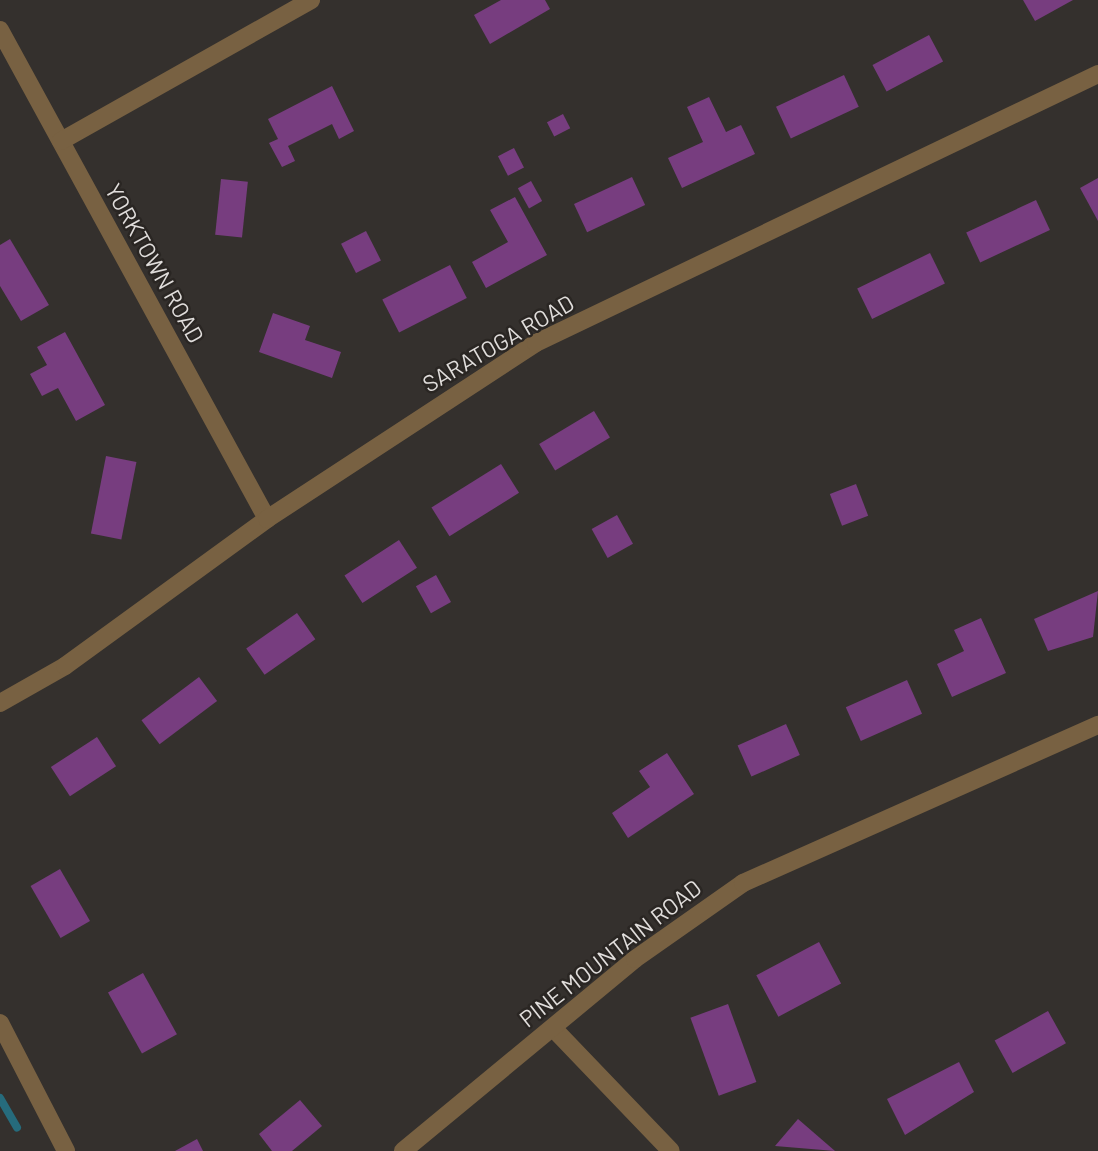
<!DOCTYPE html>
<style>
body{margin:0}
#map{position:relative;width:1098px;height:1151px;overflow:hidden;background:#34302d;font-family:Barlow,sans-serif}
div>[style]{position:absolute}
.stream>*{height:8px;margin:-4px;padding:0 4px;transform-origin:4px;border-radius:4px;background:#266b7c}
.building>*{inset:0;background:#773d7f;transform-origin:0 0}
.minor>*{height:18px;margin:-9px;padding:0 9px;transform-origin:9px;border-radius:9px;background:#786142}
span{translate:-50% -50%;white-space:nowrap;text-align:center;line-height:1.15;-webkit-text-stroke:5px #2a2623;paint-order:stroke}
.street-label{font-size:23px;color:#e1dedc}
</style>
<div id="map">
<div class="stream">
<div style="left:0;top:1098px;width:34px;rotate:60deg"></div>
</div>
<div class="building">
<div style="clip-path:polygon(501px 0,545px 0,550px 9px,490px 44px,474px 15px)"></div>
<div style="clip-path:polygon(1023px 0,1073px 0,1035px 21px)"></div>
<div style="left:929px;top:35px;width:30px;height:64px;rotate:62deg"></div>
<div style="left:844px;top:75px;width:35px;height:75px;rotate:65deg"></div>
<div style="clip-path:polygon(332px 86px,354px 131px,339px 139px,332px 124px,288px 146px,295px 161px,282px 167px,269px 143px,278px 139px,268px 119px)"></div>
<div style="clip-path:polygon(709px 97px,726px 132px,741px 125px,755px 154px,682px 188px,668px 158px,703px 142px,687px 107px)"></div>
<div style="left:563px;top:114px;width:16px;height:18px;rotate:63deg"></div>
<div style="left:514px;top:148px;width:22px;height:18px;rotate:63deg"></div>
<div style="left:632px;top:177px;width:31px;height:64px;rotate:65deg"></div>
<div style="clip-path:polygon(1098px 178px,1098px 221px,1080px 188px)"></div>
<div style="left:221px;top:179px;width:27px;height:56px;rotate:6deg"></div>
<div style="left:531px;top:181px;width:23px;height:15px;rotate:61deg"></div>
<div style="clip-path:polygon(515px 197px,547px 255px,486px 288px,472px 262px,508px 242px,490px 210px)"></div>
<div style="left:1036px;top:200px;width:33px;height:77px;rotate:65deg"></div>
<div style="left:366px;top:231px;width:33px;height:28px;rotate:63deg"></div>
<div style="clip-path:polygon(10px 239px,49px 305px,21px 321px,0 286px,0 245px)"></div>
<div style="left:930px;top:253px;width:34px;height:81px;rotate:64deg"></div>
<div style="left:450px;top:265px;width:37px;height:76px;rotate:63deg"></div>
<div style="clip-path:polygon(273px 313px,310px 326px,305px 340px,341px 352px,332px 378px,259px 352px)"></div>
<div style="clip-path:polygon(65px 332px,105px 405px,76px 421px,58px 388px,42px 396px,30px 374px,47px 365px,37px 347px)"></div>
<div style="left:594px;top:411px;width:31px;height:64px;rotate:59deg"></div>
<div style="left:106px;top:456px;width:31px;height:79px;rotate:11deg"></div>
<div style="left:501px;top:464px;width:34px;height:82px;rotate:58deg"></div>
<div style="left:856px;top:484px;width:34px;height:28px;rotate:69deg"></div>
<div style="left:617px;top:515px;width:33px;height:29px;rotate:61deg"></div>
<div style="left:399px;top:540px;width:33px;height:65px;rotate:57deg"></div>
<div style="left:436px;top:575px;width:31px;height:23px;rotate:61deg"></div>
<div style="clip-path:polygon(1098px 591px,1093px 637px,1048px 651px,1034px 619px)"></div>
<div style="left:297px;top:613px;width:32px;height:62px;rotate:55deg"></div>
<div style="clip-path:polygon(981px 618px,1006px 673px,952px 697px,937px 664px,964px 651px,954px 630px)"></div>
<div style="left:199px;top:677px;width:30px;height:72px;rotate:53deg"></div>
<div style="left:907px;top:680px;width:37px;height:67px;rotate:66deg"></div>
<div style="left:786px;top:724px;width:34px;height:53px;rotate:66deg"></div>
<div style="left:97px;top:737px;width:35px;height:55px;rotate:57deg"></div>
<div style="clip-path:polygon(667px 753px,694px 794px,628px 838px,612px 813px,650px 787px,639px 771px)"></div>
<div style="left:60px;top:869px;width:60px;height:34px;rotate:60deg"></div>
<div style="left:819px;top:942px;width:47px;height:71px;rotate:62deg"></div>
<div style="left:143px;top:973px;width:70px;height:40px;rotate:61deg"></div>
<div style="left:728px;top:1004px;width:83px;height:40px;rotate:70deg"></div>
<div style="left:1048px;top:1011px;width:37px;height:61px;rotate:61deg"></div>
<div style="clip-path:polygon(959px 1062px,974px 1092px,905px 1135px,887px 1099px)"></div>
<div style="clip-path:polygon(300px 1100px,322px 1126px,292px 1151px,272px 1151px,259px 1134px)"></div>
<div style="clip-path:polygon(798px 1119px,835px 1151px,775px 1146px)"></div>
<div style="clip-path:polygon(197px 1139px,203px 1151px,175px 1151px)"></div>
</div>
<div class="minor">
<div style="left:0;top:30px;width:557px;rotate:61.36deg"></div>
<div style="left:61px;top:141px;width:287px;rotate:-29.4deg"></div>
<div style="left:0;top:703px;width:75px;rotate:-29.6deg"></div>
<div style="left:65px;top:666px;width:250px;rotate:-36deg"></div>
<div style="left:267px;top:519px;width:321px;rotate:-33.2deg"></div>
<div style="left:536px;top:343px;width:623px;rotate:-25.58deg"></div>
<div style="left:0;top:1023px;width:144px;rotate:62.7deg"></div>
<div style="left:553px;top:1028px;width:170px;rotate:46.2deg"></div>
<div style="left:403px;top:1151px;width:301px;rotate:-39.6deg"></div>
<div style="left:635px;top:959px;width:132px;rotate:-35.1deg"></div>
<div style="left:743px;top:883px;width:389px;rotate:-24deg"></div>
</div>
<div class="street-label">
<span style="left:155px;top:263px;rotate:61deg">YORKTOWN ROAD</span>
<span style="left:498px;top:343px;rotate:-30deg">SARATOGA ROAD</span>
<span style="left:610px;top:953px;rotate:-38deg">PINE MOUNTAIN ROAD</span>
</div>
</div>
